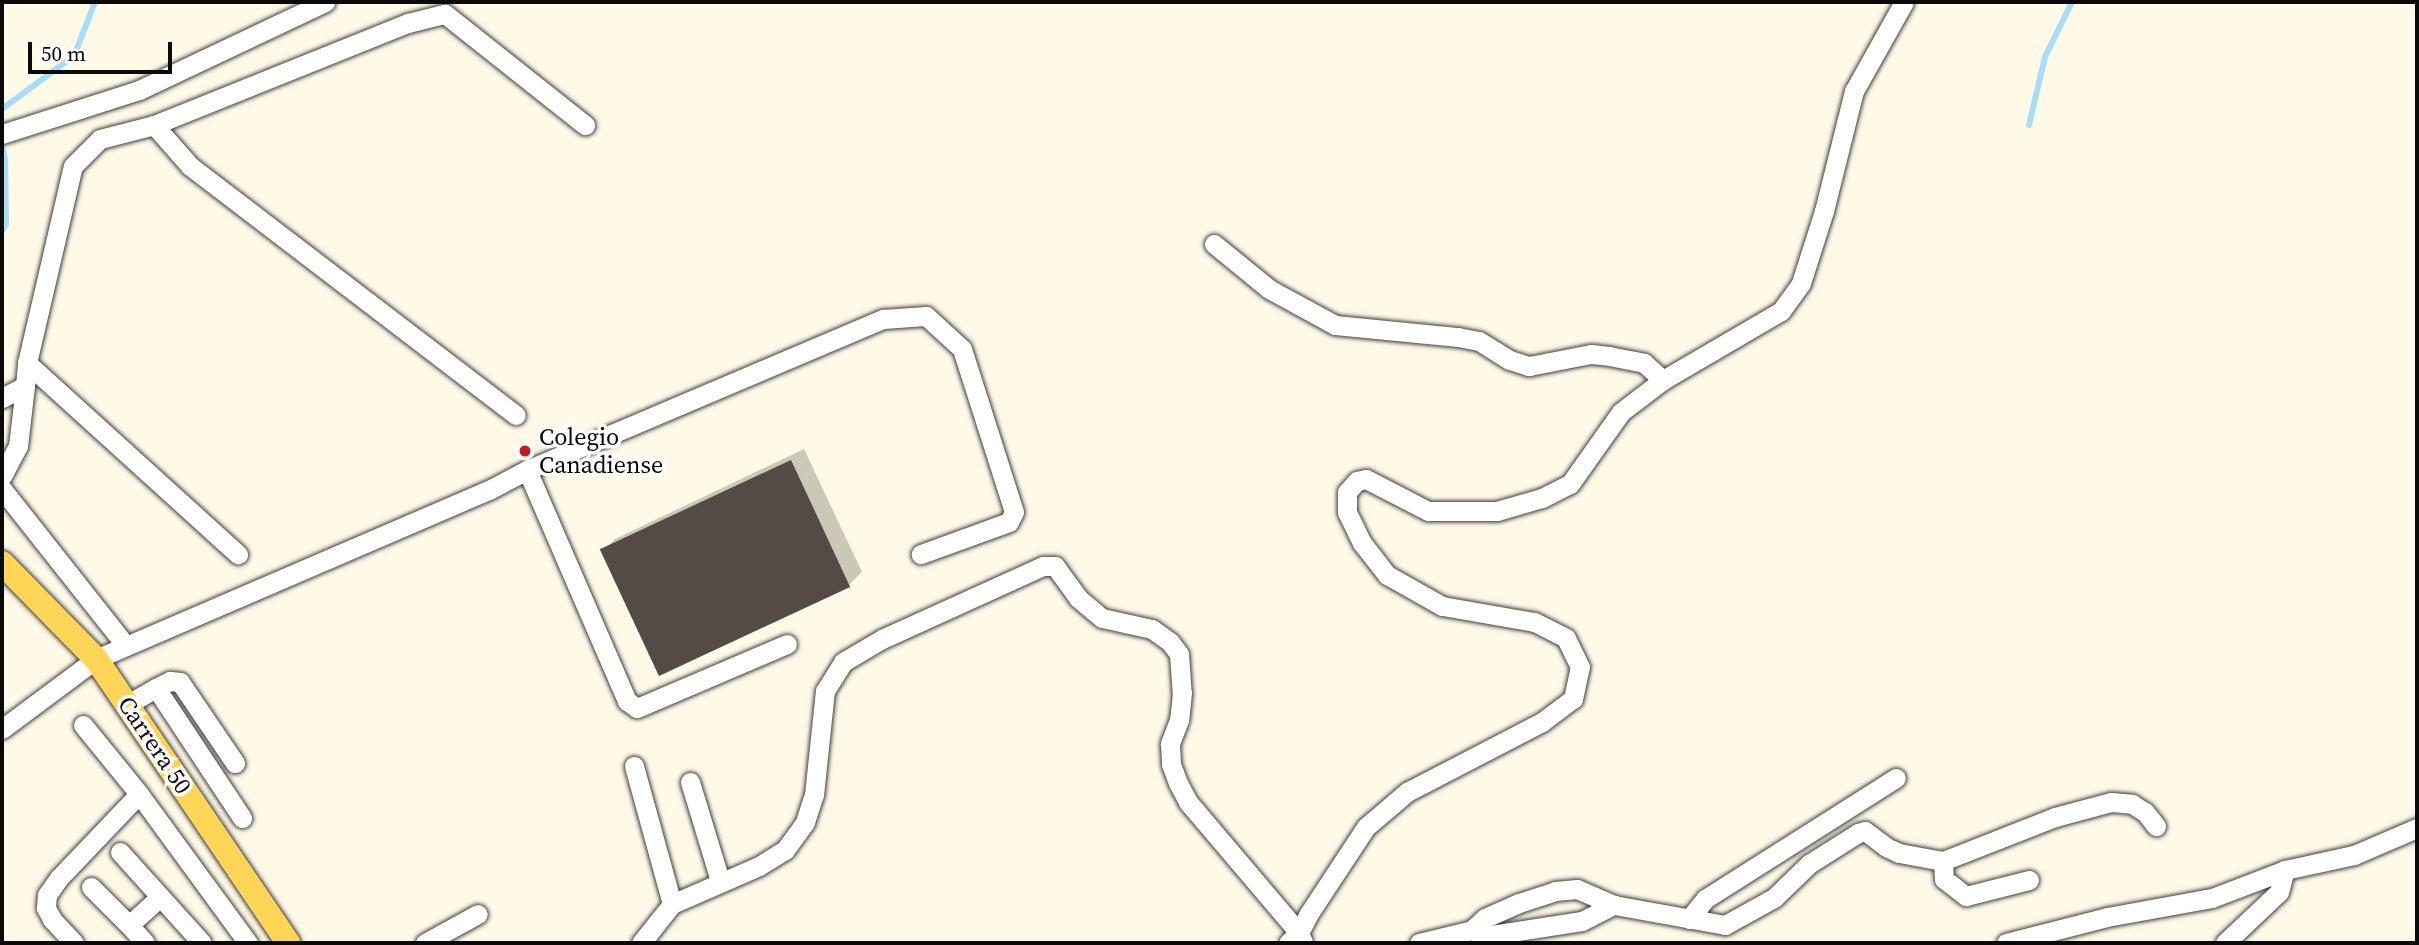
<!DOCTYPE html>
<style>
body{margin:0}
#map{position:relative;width:2419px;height:945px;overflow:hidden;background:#fffae7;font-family:"Source Serif 4",serif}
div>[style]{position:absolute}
.shadow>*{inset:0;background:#0003}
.stream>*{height:6px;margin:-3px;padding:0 3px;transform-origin:3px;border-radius:3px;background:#a8dcfb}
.building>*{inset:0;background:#544b46;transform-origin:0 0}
.roads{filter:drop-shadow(0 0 2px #3d3d3d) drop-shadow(0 0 2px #3d3d3d)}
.minor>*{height:19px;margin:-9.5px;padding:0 9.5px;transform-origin:9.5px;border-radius:9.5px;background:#fff}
.major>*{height:24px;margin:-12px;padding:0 12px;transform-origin:12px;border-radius:12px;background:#ffd557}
.dots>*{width:19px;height:19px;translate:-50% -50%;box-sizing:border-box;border:4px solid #fff;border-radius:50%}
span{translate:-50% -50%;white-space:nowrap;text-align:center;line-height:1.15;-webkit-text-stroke:7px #fff;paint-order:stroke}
.poi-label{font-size:24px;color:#0a0a0a}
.left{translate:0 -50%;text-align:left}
.street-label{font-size:24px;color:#0a0a0a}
.frame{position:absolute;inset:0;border:4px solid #0a0a0a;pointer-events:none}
.scale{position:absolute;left:28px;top:42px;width:144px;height:32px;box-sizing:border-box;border:4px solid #0a0a0a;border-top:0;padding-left:9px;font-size:21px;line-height:24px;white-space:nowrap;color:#0a0a0a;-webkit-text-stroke:5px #fff;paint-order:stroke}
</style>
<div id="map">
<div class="shadow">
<div style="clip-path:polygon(804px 449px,862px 572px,850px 584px,662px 675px,603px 551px,615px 539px)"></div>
</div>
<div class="stream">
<div style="left:2px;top:109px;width:89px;rotate:-36.4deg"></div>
<div style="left:74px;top:56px;width:58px;rotate:-68.7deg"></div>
<div style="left:2029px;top:125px;width:70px;rotate:-76.8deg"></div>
<div style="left:2045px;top:57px;width:61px;rotate:-63.9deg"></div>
<div style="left:2px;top:145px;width:14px;rotate:78deg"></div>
<div style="left:5px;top:159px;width:65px;rotate:89.1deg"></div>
<div style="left:6px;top:224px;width:8px;rotate:120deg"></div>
</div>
<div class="building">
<div style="left:791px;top:460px;width:140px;height:211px;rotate:65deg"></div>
</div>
<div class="roads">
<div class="minor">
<div style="left:154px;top:125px;width:55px;rotate:48.7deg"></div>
<div style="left:190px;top:166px;width:410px;rotate:37.4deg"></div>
<div style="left:2px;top:134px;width:144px;rotate:-17.8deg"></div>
<div style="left:139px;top:90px;width:206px;rotate:-25.3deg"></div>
<div style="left:1214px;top:244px;width:71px;rotate:39.3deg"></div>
<div style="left:1269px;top:289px;width:75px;rotate:28.6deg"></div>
<div style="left:1335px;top:325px;width:124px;rotate:5.6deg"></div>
<div style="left:1458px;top:337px;width:21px;rotate:11deg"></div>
<div style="left:1479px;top:341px;width:36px;rotate:32deg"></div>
<div style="left:1510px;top:360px;width:20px;rotate:18deg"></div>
<div style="left:1529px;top:366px;width:63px;rotate:-11deg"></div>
<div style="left:1591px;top:354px;width:18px;rotate:6deg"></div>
<div style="left:1609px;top:356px;width:36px;rotate:11deg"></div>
<div style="left:1644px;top:363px;width:25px;rotate:42deg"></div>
<div style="left:27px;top:363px;width:285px;rotate:42.2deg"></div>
<div style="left:2px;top:398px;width:26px;rotate:-28deg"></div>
<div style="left:25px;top:386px;width:23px;rotate:-85deg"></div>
<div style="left:27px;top:363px;width:202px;rotate:-76.9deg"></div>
<div style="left:73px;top:166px;width:38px;rotate:-45deg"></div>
<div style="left:100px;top:139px;width:56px;rotate:-14.5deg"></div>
<div style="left:154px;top:125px;width:274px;rotate:-21.9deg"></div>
<div style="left:408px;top:23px;width:38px;rotate:-14deg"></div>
<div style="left:445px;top:14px;width:179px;rotate:38.4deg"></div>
<div style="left:527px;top:470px;width:252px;rotate:66.6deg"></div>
<div style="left:627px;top:701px;width:12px;rotate:35deg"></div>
<div style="left:637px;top:708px;width:163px;rotate:-23.1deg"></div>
<div style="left:2px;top:476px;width:34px;rotate:-62deg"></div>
<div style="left:18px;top:446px;width:60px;rotate:-83.3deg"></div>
<div style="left:2px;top:489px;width:200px;rotate:51.7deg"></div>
<div style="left:156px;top:688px;width:16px;rotate:-27deg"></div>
<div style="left:170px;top:681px;width:10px;rotate:6deg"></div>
<div style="left:180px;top:682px;width:98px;rotate:55.8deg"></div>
<div style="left:128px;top:704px;width:32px;rotate:-30deg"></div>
<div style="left:156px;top:688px;width:156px;rotate:56.5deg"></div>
<div style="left:83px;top:725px;width:89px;rotate:50.9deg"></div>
<div style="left:139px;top:794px;width:185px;rotate:53.8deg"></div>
<div style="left:2px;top:729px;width:117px;rotate:-36.7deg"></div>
<div style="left:96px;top:659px;width:428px;rotate:-23.3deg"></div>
<div style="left:489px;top:490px;width:43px;rotate:-27.8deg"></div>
<div style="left:527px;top:470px;width:387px;rotate:-23deg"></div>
<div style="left:883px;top:319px;width:43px;rotate:-4deg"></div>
<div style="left:926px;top:316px;width:49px;rotate:42.5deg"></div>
<div style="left:962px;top:349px;width:171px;rotate:72.3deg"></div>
<div style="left:1014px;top:512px;width:11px;rotate:117deg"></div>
<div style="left:1009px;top:522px;width:94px;rotate:160deg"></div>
<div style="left:634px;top:766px;width:143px;rotate:74.6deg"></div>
<div style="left:690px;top:782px;width:103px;rotate:73.1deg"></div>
<div style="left:120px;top:852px;width:122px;rotate:48deg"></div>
<div style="left:1943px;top:861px;width:18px;rotate:87deg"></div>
<div style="left:1944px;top:879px;width:28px;rotate:38deg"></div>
<div style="left:1966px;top:896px;width:65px;rotate:-14.3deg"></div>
<div style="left:91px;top:887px;width:54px;rotate:45deg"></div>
<div style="left:129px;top:925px;width:42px;rotate:-42.1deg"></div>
<div style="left:1689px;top:919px;width:26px;rotate:-51deg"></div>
<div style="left:1705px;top:899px;width:226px;rotate:-32.4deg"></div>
<div style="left:129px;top:925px;width:24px;rotate:48deg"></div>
<div style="left:1472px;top:930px;width:18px;rotate:-43deg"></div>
<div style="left:1485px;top:918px;width:37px;rotate:-24deg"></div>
<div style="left:1519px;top:903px;width:38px;rotate:-18deg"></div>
<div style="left:1555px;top:891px;width:22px;rotate:-5deg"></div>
<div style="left:1577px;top:889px;width:40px;rotate:23.4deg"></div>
<div style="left:1614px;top:905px;width:113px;rotate:10.2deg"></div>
<div style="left:1725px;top:925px;width:56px;rotate:-28.9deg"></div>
<div style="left:1774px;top:898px;width:49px;rotate:-44.2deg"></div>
<div style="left:1809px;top:864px;width:58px;rotate:-32.3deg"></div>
<div style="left:1858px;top:833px;width:7px;rotate:-16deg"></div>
<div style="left:1865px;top:831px;width:26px;rotate:37deg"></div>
<div style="left:1886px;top:847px;width:14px;rotate:25deg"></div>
<div style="left:1899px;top:853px;width:45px;rotate:10.3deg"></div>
<div style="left:1943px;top:861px;width:120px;rotate:-21.4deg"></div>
<div style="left:2055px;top:817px;width:58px;rotate:-15deg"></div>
<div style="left:2111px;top:802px;width:21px;rotate:5deg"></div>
<div style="left:2132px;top:804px;width:15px;rotate:32deg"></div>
<div style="left:2145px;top:812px;width:18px;rotate:52deg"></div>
<div style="left:74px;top:943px;width:33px;rotate:-133deg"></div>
<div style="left:52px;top:919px;width:13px;rotate:-119deg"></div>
<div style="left:46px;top:908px;width:13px;rotate:-86deg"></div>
<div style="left:47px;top:895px;width:21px;rotate:-55deg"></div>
<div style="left:59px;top:878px;width:116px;rotate:-46.4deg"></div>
<div style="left:425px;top:943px;width:60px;rotate:-28.7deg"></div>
<div style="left:641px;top:943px;width:50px;rotate:-51.5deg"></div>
<div style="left:672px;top:904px;width:95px;rotate:-23.6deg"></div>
<div style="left:759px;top:866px;width:31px;rotate:-32deg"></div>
<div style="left:785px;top:850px;width:34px;rotate:-54deg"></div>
<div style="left:805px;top:822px;width:28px;rotate:-72deg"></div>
<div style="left:814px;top:795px;width:105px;rotate:-84deg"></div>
<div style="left:825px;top:691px;width:34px;rotate:-58deg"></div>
<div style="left:843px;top:662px;width:45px;rotate:-30.5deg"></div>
<div style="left:882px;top:639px;width:177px;rotate:-24.4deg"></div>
<div style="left:1043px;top:566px;width:12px"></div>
<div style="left:1055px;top:566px;width:39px;rotate:54deg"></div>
<div style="left:1078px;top:598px;width:31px;rotate:40deg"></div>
<div style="left:1102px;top:618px;width:51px;rotate:12.4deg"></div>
<div style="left:1152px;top:629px;width:22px;rotate:36deg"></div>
<div style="left:1170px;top:642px;width:15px;rotate:53deg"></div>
<div style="left:1179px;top:654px;width:39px;rotate:86deg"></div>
<div style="left:1182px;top:693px;width:27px;rotate:96deg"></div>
<div style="left:1179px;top:720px;width:26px;rotate:111deg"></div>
<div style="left:1170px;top:744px;width:20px;rotate:87deg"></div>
<div style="left:1171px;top:764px;width:20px;rotate:70deg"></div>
<div style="left:1178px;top:783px;width:21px;rotate:62deg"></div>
<div style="left:1188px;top:802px;width:172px;rotate:49.7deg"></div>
<div style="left:1299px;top:933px;width:10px;rotate:66deg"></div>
<div style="left:1288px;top:943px;width:15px;rotate:-42deg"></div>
<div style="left:1299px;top:933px;width:20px;rotate:-63deg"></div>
<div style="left:1308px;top:915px;width:105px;rotate:-56.6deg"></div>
<div style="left:1366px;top:827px;width:54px;rotate:-40.5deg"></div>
<div style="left:1407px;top:792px;width:152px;rotate:-27.4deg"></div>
<div style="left:1542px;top:722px;width:39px;rotate:-37deg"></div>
<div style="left:1573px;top:699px;width:33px;rotate:-78deg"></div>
<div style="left:1580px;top:667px;width:32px;rotate:-116deg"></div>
<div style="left:1566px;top:638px;width:36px;rotate:-153deg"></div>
<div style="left:1534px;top:622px;width:93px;rotate:-170.1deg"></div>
<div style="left:1442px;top:606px;width:63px;rotate:-150.6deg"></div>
<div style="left:1387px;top:575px;width:41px;rotate:-128deg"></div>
<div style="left:1362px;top:543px;width:34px;rotate:-116deg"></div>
<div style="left:1347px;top:512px;width:20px;rotate:-90deg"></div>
<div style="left:1347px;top:492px;width:15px;rotate:-48deg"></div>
<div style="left:1357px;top:481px;width:9px;rotate:-13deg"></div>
<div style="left:1366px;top:479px;width:70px;rotate:27.3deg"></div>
<div style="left:1428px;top:511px;width:69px"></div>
<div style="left:1497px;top:511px;width:47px;rotate:-16.1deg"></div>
<div style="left:1542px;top:498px;width:31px;rotate:-27deg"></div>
<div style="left:1570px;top:484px;width:88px;rotate:-54.7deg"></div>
<div style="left:1621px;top:412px;width:53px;rotate:-37.3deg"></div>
<div style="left:1663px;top:380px;width:137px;rotate:-30.3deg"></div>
<div style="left:1781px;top:311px;width:34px;rotate:-54deg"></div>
<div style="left:1801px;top:283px;width:76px;rotate:-72.3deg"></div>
<div style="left:1824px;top:211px;width:124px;rotate:-76deg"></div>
<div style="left:1854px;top:91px;width:102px;rotate:-60.7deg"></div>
<div style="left:1419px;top:943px;width:55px;rotate:-13.8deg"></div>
<div style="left:1472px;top:930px;width:14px;rotate:25deg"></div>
<div style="left:1485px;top:936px;width:98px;rotate:-8.8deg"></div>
<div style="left:1582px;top:921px;width:36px;rotate:-27deg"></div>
<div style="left:2006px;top:943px;width:104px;rotate:-14.4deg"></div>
<div style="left:2107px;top:917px;width:107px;rotate:-10.3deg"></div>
<div style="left:2212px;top:898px;width:78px;rotate:-21deg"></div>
<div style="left:2285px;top:870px;width:71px;rotate:-12.3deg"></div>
<div style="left:2354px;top:855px;width:69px;rotate:-23.2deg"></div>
<div style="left:2225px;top:943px;width:74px;rotate:-43.4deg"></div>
<div style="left:2279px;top:892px;width:23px;rotate:-75deg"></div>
</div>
<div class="major">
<div style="left:2px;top:563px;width:134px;rotate:45.6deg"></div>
<div style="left:96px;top:659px;width:343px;rotate:55.9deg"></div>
</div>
</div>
<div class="dots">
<div style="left:525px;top:451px;background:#c31922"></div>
</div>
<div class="poi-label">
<span class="left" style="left:539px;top:451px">Colegio<br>Canadiense</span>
</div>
<div class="street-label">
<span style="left:155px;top:745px;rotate:56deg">Carrera 50</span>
</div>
<div class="frame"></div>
<div class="scale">50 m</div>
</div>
